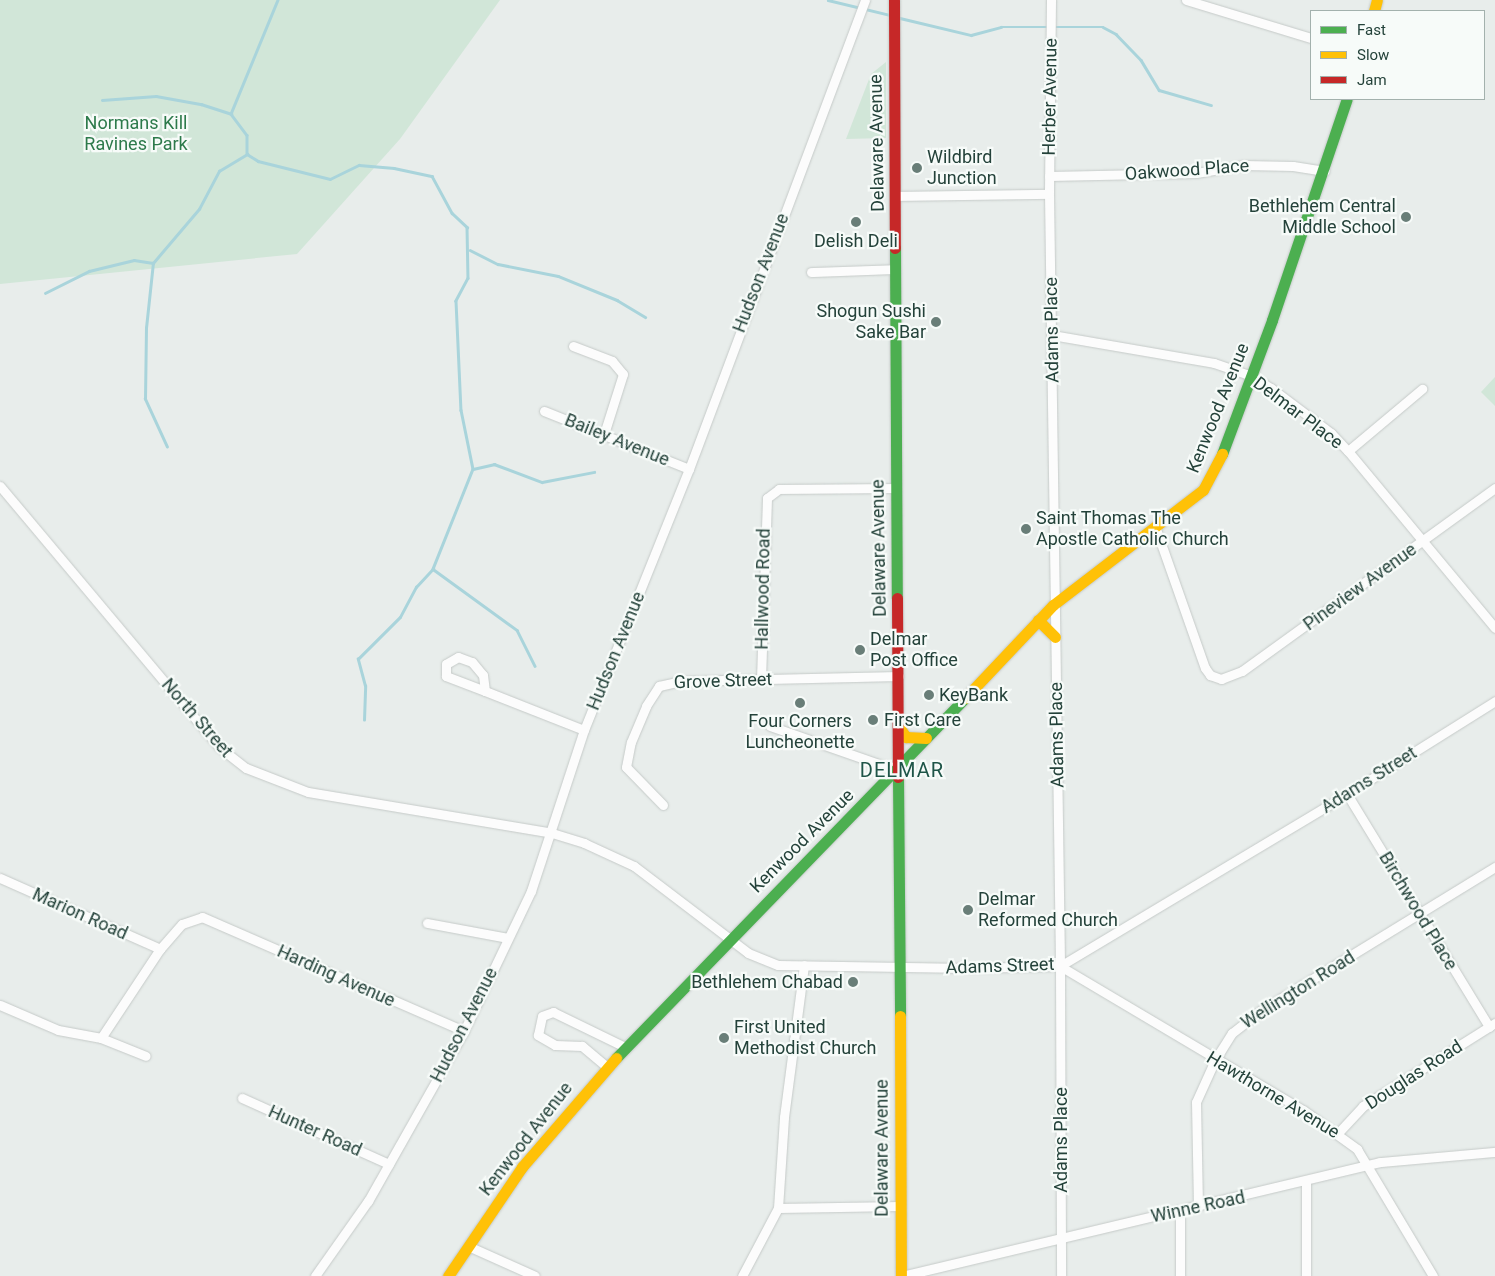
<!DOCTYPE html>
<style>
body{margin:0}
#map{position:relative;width:1495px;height:1276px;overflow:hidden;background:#e8edeb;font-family:Roboto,sans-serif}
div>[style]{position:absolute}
.green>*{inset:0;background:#d1e6d8}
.stream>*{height:2.5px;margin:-1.25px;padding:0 1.25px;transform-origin:1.25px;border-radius:1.25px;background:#a9d4db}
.roads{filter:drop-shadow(0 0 1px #c5cac8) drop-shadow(0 0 1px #c5cac8)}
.street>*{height:9px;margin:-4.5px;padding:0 4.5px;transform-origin:4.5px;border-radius:4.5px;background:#fcfcfc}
.fast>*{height:11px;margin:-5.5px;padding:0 5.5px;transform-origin:5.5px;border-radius:5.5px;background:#4caf50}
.slow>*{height:11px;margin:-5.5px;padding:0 5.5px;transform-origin:5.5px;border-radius:5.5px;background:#ffc107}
.jam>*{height:11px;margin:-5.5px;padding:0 5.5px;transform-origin:5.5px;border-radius:5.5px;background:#c62828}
.dots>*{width:14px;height:14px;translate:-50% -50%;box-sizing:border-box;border:2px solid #f7fbf9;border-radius:50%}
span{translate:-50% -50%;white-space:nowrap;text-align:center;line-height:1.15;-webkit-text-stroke:4.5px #f7fbf9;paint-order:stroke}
.street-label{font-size:18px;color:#24423a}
.park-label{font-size:18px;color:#2d7a4b}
.poi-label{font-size:18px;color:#24423a}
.left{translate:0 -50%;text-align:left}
.right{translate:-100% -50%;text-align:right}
.quarter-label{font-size:20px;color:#1f5548;letter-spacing:1px}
.legend{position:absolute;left:1310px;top:10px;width:175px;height:90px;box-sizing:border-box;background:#f7fbf9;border:1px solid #a3b1ad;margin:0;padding:6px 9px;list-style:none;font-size:15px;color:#24423a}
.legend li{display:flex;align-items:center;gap:10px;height:25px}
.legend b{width:25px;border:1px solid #a3b1ad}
</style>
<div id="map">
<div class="green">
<div style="clip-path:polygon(0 0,500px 0,400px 139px,297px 254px,0 284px)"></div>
<div style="clip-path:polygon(886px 62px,886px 138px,846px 139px,871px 74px)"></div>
<div style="clip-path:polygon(1495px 377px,1495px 406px,1481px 392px)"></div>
</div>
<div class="stream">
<div style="left:278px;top:0;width:123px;rotate:112.4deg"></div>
<div style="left:231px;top:114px;width:26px;rotate:53deg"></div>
<div style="left:247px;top:135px;width:19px;rotate:90deg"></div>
<div style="left:247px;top:154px;width:13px;rotate:32deg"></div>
<div style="left:258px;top:161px;width:74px;rotate:14deg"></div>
<div style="left:330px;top:179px;width:32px;rotate:-26deg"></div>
<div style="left:359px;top:165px;width:35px;rotate:5deg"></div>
<div style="left:394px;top:168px;width:39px;rotate:12deg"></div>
<div style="left:432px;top:176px;width:42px;rotate:61.6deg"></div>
<div style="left:452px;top:213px;width:21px;rotate:43deg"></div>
<div style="left:467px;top:227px;width:51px;rotate:88.9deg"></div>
<div style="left:468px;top:278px;width:26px;rotate:118deg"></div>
<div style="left:456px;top:301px;width:109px;rotate:87.4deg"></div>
<div style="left:461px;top:410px;width:60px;rotate:78.5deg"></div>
<div style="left:473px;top:469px;width:108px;rotate:111.8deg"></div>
<div style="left:433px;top:569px;width:104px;rotate:36deg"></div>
<div style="left:517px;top:630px;width:40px;rotate:63.4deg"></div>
<div style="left:828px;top:0;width:64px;rotate:13.6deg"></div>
<div style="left:900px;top:18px;width:73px;rotate:13.5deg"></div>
<div style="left:971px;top:35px;width:31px;rotate:-15deg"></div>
<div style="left:1001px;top:27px;width:102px"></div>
<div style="left:1103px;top:27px;width:15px;rotate:28deg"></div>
<div style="left:1116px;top:34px;width:36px;rotate:46deg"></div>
<div style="left:1141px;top:60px;width:35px;rotate:59deg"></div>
<div style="left:1159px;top:90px;width:54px;rotate:16.1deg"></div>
<div style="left:102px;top:100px;width:54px;rotate:-4.2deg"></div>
<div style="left:156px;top:96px;width:46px;rotate:10.1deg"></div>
<div style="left:201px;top:104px;width:32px;rotate:18deg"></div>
<div style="left:470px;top:250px;width:31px;rotate:27deg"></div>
<div style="left:498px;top:264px;width:61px;rotate:11.3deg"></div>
<div style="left:558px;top:276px;width:64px;rotate:22.1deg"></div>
<div style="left:617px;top:300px;width:33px;rotate:31deg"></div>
<div style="left:45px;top:293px;width:49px;rotate:-26.6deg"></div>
<div style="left:89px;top:271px;width:46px;rotate:-13.7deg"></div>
<div style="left:134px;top:260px;width:19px;rotate:9deg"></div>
<div style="left:167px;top:447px;width:53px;rotate:-114.6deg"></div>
<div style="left:145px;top:399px;width:71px;rotate:-89.2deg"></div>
<div style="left:146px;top:328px;width:65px;rotate:-83.9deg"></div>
<div style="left:153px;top:263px;width:71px;rotate:-49.6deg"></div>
<div style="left:199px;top:209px;width:43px;rotate:-62.2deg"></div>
<div style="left:219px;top:171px;width:33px;rotate:-31deg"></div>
<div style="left:473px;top:469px;width:22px;rotate:-13deg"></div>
<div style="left:494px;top:464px;width:51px;rotate:20.6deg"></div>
<div style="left:542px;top:482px;width:53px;rotate:-10.9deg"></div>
<div style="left:364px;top:720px;width:34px;rotate:-88deg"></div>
<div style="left:365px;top:686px;width:28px;rotate:-105deg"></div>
<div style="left:358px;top:659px;width:59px;rotate:-45deg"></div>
<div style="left:400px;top:617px;width:34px;rotate:-62deg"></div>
<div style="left:416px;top:587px;width:25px;rotate:-47deg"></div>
</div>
<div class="roads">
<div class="street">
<div style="left:1051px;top:0;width:194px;rotate:90.6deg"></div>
<div style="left:1049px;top:194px;width:772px;rotate:89.18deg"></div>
<div style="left:1060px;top:966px;width:310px;rotate:89.8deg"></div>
<div style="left:1186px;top:0;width:131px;rotate:16.9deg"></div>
<div style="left:1049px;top:176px;width:147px;rotate:-1.2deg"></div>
<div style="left:1196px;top:173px;width:49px;rotate:-9.5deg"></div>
<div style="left:1244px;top:165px;width:49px;rotate:1.2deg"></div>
<div style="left:1293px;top:166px;width:32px;rotate:9deg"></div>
<div style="left:897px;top:196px;width:152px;rotate:-0.8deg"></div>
<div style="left:811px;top:272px;width:85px;rotate:-2deg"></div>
<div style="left:1052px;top:335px;width:164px;rotate:9.8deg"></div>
<div style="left:1214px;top:363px;width:37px;rotate:19deg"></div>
<div style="left:1249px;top:375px;width:26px;rotate:31deg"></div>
<div style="left:1271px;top:388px;width:75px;rotate:36.9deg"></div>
<div style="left:1331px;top:433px;width:25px;rotate:47deg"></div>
<div style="left:1348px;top:451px;width:230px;rotate:50.3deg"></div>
<div style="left:573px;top:346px;width:42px;rotate:21deg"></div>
<div style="left:612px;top:361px;width:17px;rotate:50deg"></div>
<div style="left:623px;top:374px;width:63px;rotate:107.6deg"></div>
<div style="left:544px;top:411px;width:156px;rotate:21.8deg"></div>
<div style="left:1348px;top:451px;width:97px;rotate:-40deg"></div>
<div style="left:0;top:486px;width:341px;rotate:50deg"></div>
<div style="left:219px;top:747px;width:34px;rotate:38deg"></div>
<div style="left:246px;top:768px;width:66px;rotate:21.2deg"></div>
<div style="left:308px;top:792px;width:247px;rotate:9.5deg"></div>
<div style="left:552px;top:833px;width:34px;rotate:17deg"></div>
<div style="left:584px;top:843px;width:55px;rotate:24.7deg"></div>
<div style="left:634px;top:866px;width:143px;rotate:37.3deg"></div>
<div style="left:748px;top:953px;width:32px;rotate:22deg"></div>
<div style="left:778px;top:965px;width:190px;rotate:0.9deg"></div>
<div style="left:968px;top:968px;width:92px;rotate:-1.2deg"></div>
<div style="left:1060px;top:966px;width:335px;rotate:-30.9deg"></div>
<div style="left:1347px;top:794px;width:175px;rotate:-32.1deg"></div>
<div style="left:1156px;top:529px;width:147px;rotate:70.6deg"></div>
<div style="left:1205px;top:668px;width:9px;rotate:54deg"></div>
<div style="left:1210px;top:675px;width:12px;rotate:20deg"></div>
<div style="left:1221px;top:679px;width:22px;rotate:-21deg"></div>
<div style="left:1242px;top:671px;width:312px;rotate:-35.9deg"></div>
<div style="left:458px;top:657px;width:15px;rotate:20deg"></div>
<div style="left:472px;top:662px;width:17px;rotate:50deg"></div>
<div style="left:483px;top:675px;width:16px;rotate:83deg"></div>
<div style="left:485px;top:691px;width:42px;rotate:-159deg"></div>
<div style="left:446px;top:676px;width:12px;rotate:-90deg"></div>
<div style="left:446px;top:664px;width:14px;rotate:-30deg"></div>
<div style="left:761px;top:679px;width:181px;rotate:-88.1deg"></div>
<div style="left:767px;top:498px;width:15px;rotate:-37deg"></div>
<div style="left:779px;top:489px;width:116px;rotate:-0.5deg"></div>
<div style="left:485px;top:691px;width:106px;rotate:21.5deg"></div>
<div style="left:770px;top:726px;width:119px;rotate:19.2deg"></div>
<div style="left:882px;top:765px;width:17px;rotate:10deg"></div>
<div style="left:1347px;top:794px;width:273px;rotate:58.6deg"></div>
<div style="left:663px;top:805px;width:53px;rotate:-134.2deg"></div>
<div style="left:626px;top:767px;width:25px;rotate:-79deg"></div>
<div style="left:631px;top:742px;width:39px;rotate:-67deg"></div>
<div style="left:646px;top:706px;width:24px;rotate:-57deg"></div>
<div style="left:659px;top:686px;width:22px;rotate:-13deg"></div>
<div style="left:680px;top:681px;width:219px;rotate:-1.3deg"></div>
<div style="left:0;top:878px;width:175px;rotate:23.9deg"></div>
<div style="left:427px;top:923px;width:82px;rotate:10.5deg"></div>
<div style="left:1060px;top:966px;width:282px;rotate:30.7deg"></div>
<div style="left:1303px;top:1110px;width:67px;rotate:35.8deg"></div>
<div style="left:1357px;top:1149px;width:148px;rotate:59.1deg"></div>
<div style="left:0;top:1005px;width:63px;rotate:23.3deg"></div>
<div style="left:58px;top:1030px;width:44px;rotate:10.5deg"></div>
<div style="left:101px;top:1038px;width:48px;rotate:21.8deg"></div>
<div style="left:101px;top:1038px;width:107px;rotate:-56.5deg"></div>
<div style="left:160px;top:949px;width:33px;rotate:-49deg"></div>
<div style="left:182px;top:924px;width:21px;rotate:-19deg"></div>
<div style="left:202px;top:917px;width:286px;rotate:23.5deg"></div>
<div style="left:607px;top:1067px;width:33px;rotate:-140deg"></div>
<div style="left:582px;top:1046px;width:27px;rotate:-178deg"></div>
<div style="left:555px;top:1045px;width:20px;rotate:-150deg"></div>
<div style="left:538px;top:1035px;width:19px;rotate:-78deg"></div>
<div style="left:542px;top:1016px;width:12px;rotate:-20deg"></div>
<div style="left:553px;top:1012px;width:80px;rotate:25.9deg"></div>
<div style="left:242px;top:1098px;width:161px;rotate:24.2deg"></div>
<div style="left:1338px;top:1133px;width:37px;rotate:-47deg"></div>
<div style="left:1363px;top:1106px;width:156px;rotate:-32.2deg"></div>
<div style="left:1306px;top:1182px;width:94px;rotate:90deg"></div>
<div style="left:1198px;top:1206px;width:104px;rotate:-91.1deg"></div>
<div style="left:1196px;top:1102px;width:46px;rotate:-65.7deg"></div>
<div style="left:1215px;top:1060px;width:32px;rotate:-58deg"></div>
<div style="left:1232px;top:1033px;width:36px;rotate:-38deg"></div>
<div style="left:1260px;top:1011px;width:276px;rotate:-31.5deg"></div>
<div style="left:778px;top:1208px;width:122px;rotate:-0.9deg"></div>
<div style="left:1180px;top:1211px;width:65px;rotate:90deg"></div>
<div style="left:468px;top:1246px;width:73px;rotate:24.1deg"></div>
<div style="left:315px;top:1276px;width:92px;rotate:-54.8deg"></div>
<div style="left:368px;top:1201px;width:195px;rotate:-60.5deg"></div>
<div style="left:464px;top:1031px;width:155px;rotate:-64.4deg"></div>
<div style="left:531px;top:891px;width:169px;rotate:-71.8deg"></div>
<div style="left:584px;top:730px;width:281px;rotate:-68.1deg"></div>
<div style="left:689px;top:469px;width:501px;rotate:-69.43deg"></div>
<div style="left:742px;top:1276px;width:77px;rotate:-62.1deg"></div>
<div style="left:778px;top:1208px;width:91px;rotate:-86.2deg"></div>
<div style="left:784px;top:1117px;width:153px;rotate:-82.5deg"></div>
<div style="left:902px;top:1276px;width:491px;rotate:-13.4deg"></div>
<div style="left:1380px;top:1162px;width:115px;rotate:-5deg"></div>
</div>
<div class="fast">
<div style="left:895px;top:248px;width:350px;rotate:89.7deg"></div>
<div style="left:1222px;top:454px;width:143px;rotate:-69.5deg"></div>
<div style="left:1272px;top:320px;width:233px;rotate:-71.3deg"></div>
<div style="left:898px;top:777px;width:239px;rotate:89.5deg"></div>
<div style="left:616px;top:1058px;width:501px;rotate:-45.89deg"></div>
</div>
<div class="slow">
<div style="left:1374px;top:11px;width:11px;rotate:-75deg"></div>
<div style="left:1038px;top:620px;width:24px;rotate:45deg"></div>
<div style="left:965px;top:698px;width:128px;rotate:-46.6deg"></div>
<div style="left:1053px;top:605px;width:189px;rotate:-37.5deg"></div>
<div style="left:1203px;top:490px;width:41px;rotate:-62.2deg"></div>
<div style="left:898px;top:726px;width:14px;rotate:54deg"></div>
<div style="left:906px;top:737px;width:20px;rotate:3deg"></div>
<div style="left:900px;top:1016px;width:260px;rotate:89.8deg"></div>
<div style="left:448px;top:1276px;width:132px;rotate:-55.8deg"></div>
<div style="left:522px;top:1167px;width:144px;rotate:-49.2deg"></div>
</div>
<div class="jam">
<div style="left:894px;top:0;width:248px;rotate:89.8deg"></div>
<div style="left:897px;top:598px;width:179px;rotate:89.7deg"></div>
</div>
</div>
<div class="dots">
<div style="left:917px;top:168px;background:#697e78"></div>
<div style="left:1406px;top:217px;background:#697e78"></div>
<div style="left:856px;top:222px;background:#697e78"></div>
<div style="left:936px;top:322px;background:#697e78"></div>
<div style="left:1026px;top:529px;background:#697e78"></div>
<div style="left:860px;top:650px;background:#697e78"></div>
<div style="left:929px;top:695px;background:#697e78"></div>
<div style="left:800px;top:703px;background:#697e78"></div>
<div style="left:873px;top:720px;background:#697e78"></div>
<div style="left:968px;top:910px;background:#697e78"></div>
<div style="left:853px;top:982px;background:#697e78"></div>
<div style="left:724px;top:1038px;background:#697e78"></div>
</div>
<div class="street-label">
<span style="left:1050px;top:97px;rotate:-89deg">Herber Avenue</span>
<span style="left:877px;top:143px;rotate:-91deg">Delaware Avenue</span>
<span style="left:1187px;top:170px;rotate:-4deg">Oakwood Place</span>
<span style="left:761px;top:273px;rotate:-69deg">Hudson Avenue</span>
<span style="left:1052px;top:330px;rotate:-91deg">Adams Place</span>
<span style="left:1218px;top:408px;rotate:-68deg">Kenwood Avenue</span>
<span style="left:1298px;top:413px;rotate:37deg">Delmar Place</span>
<span style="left:617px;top:440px;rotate:22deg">Bailey Avenue</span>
<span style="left:879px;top:548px;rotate:-91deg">Delaware Avenue</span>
<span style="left:1360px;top:587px;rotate:-36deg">Pineview Avenue</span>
<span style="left:763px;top:589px;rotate:-89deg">Hallwood Road</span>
<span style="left:616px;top:651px;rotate:-68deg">Hudson Avenue</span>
<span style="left:723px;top:681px;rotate:-2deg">Grove Street</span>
<span style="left:197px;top:718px;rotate:49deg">North Street</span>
<span style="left:1057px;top:735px;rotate:-91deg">Adams Place</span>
<span style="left:1369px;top:780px;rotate:-32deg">Adams Street</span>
<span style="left:802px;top:841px;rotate:-45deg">Kenwood Avenue</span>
<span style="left:1418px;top:911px;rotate:59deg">Birchwood Place</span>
<span style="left:80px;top:914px;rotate:24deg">Marion Road</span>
<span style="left:1000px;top:966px;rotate:-2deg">Adams Street</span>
<span style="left:336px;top:976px;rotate:24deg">Harding Avenue</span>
<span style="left:1298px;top:990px;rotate:-32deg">Wellington Road</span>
<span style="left:464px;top:1025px;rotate:-63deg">Hudson Avenue</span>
<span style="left:1414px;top:1075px;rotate:-33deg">Douglas Road</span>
<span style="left:1273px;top:1095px;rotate:31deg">Hawthorne Avenue</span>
<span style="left:315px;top:1131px;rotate:24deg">Hunter Road</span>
<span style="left:526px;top:1139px;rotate:-52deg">Kenwood Avenue</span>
<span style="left:1061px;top:1140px;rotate:-90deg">Adams Place</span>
<span style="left:882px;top:1148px;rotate:-90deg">Delaware Avenue</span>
<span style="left:1198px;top:1207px;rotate:-12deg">Winne Road</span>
</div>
<div class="park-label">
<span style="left:136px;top:134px">Normans Kill<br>Ravines Park</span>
</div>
<div class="poi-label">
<span class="left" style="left:927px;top:168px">Wildbird<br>Junction</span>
<span class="right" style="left:1396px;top:217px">Bethlehem Central<br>Middle School</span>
<span style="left:856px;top:241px">Delish Deli</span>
<span class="right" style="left:926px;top:322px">Shogun Sushi<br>Sake Bar</span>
<span class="left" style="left:1036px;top:529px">Saint Thomas The<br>Apostle Catholic Church</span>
<span class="left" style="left:870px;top:650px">Delmar<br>Post Office</span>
<span class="left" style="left:939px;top:695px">KeyBank</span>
<span class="left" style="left:884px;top:720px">First Care</span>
<span style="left:800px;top:732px">Four Corners<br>Luncheonette</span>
<span class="left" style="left:978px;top:910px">Delmar<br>Reformed Church</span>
<span class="right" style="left:843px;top:982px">Bethlehem Chabad</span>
<span class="left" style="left:734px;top:1038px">First United<br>Methodist Church</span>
</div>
<div class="quarter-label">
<span style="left:902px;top:770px">DELMAR</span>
</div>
<ul class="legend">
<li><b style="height:6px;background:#4caf50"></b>Fast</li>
<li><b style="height:6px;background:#ffc107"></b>Slow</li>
<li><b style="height:6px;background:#c62828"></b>Jam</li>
</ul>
</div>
